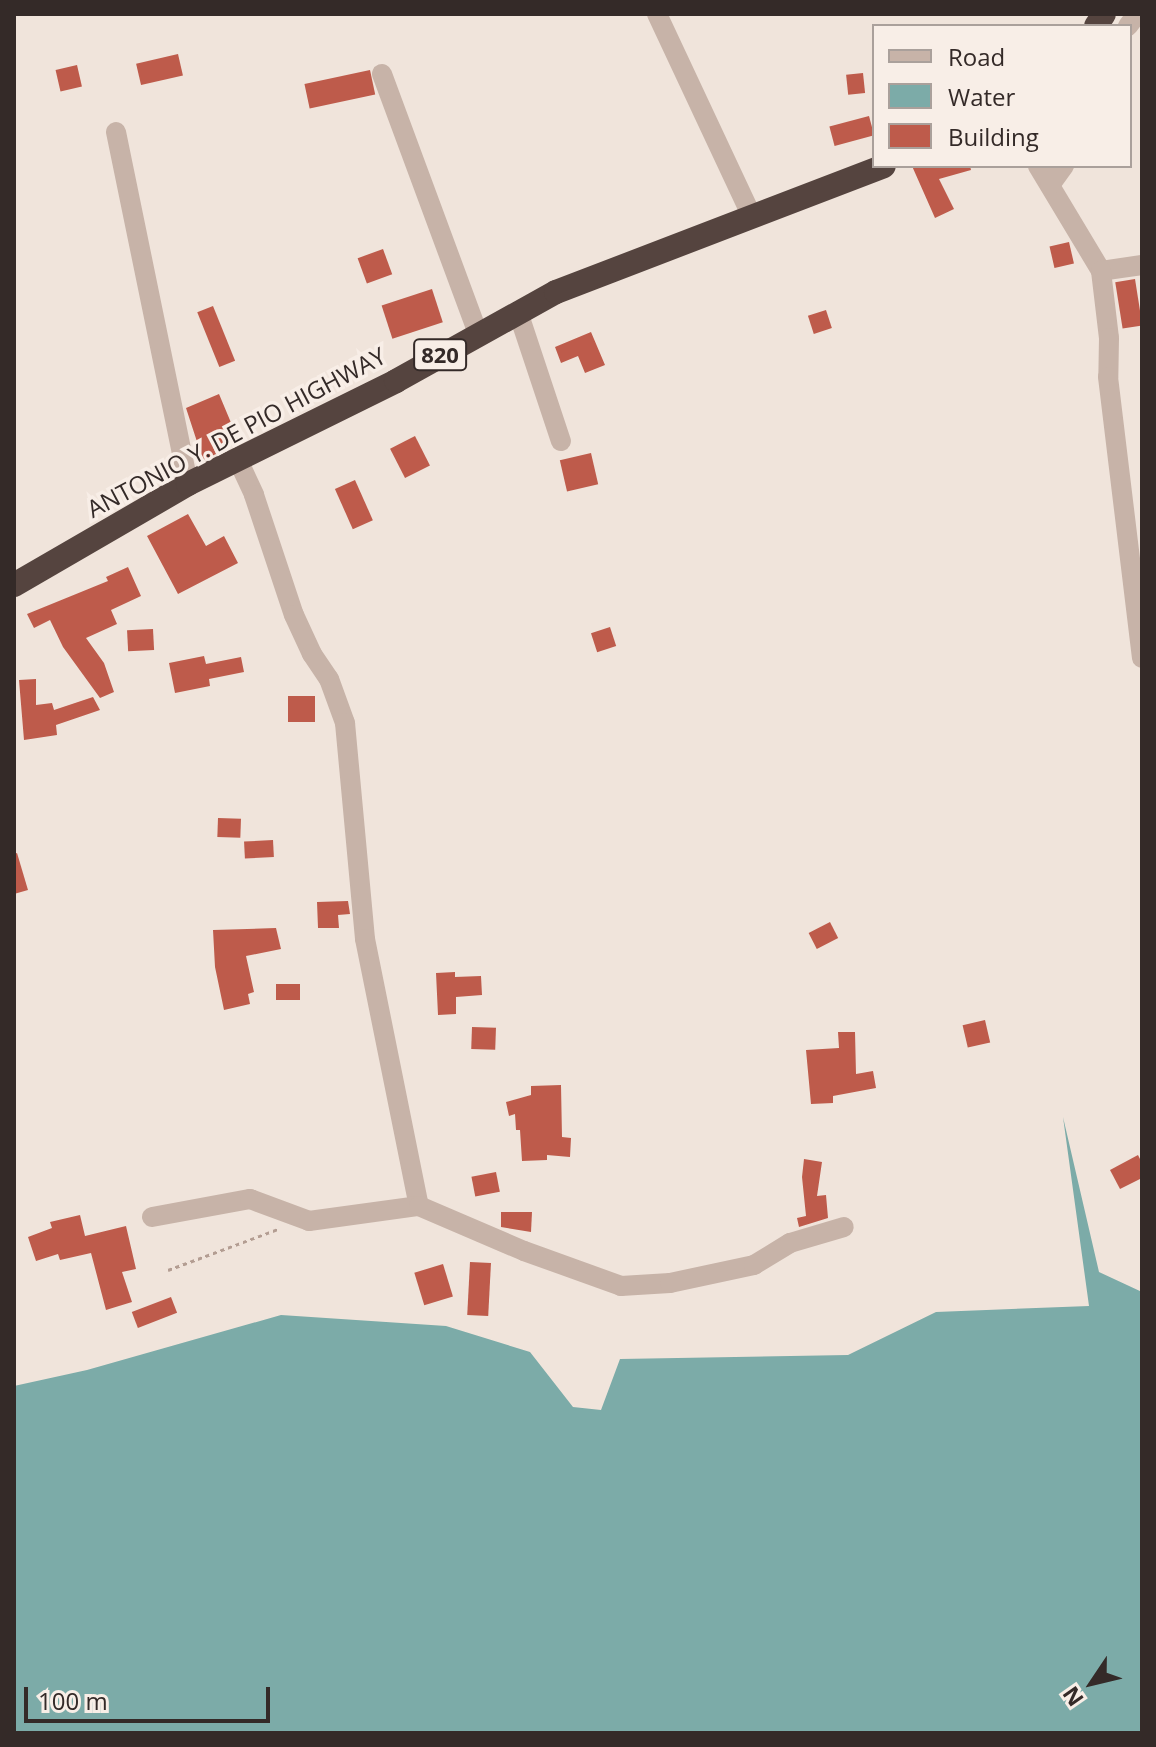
<!DOCTYPE html>
<style>
body{margin:0}
#map{position:relative;width:1156px;height:1747px;overflow:hidden;background:#f0e4db;font-family:"Open Sans",sans-serif}
div>[style]{position:absolute}
.water>*{inset:0;background:#7caba8}
.building>*{inset:0;background:#be5b4b;transform-origin:0 0}
.path>*{height:3px;margin-top:-1.5px;transform-origin:0;background:repeating-linear-gradient(90deg,#b39d92 0 4px,transparent 0 8px)}
.minor>*{height:20px;margin:-10px;padding:0 10px;transform-origin:10px;border-radius:10px;background:#c7b3a8}
.highway>*{height:24px;margin:-12px;padding:0 12px;transform-origin:12px;border-radius:12px;background:#55443f}
span{translate:-50% -50%;white-space:nowrap;text-align:center;line-height:1.15;-webkit-text-stroke:7px #f8eee7;paint-order:stroke}
.shield-label span{padding:2px 6px;background:#f8eee7;border:2px solid;border-radius:6px;-webkit-text-stroke-width:0}
.shield-label{font-size:22px;color:#342a28;font-weight:700}
.street-label{font-size:24px;color:#342a28}
.frame{position:absolute;inset:0;border:16px solid #342a28;pointer-events:none}
.legend{position:absolute;left:872px;top:24px;width:260px;height:144px;box-sizing:border-box;background:#f8eee7;border:2px solid #aaa09b;margin:0;padding:10px 14px;list-style:none;font-size:24px;color:#342a28}
.legend li{display:flex;align-items:center;gap:16px;height:40px}
.legend b{width:40px;border:2px solid #aaa09b}
.north{position:absolute;left:1052px;top:1643px;width:80px;height:80px;-webkit-text-stroke:6px #f8eee7;paint-order:stroke;rotate:235deg;font-size:22px;font-weight:700;line-height:32px;text-align:center;color:#342a28}
.north::after{content:'';display:block;margin:auto;width:28px;height:36px;background:#342a28;clip-path:polygon(50% 0,100% 100%,50% 72%,0 100%)}
.scale{position:absolute;left:24px;top:1687px;width:246px;height:36px;box-sizing:border-box;border:4px solid #342a28;border-top:0;padding-left:10px;font-size:24px;line-height:28px;white-space:nowrap;color:#342a28;-webkit-text-stroke:6px #f8eee7;paint-order:stroke}
</style>
<div id="map">
<div class="water">
<div style="clip-path:polygon(1063px 1117px,1099px 1272px,1142px 1292px,1142px 1733px,14px 1733px,14px 1386px,87px 1370px,281px 1315px,446px 1326px,530px 1352px,573px 1407px,601px 1410px,620px 1359px,848px 1355px,936px 1312px,1089px 1306px)"></div>
</div>
<div class="building">
<div style="left:178px;top:54px;width:22px;height:43px;rotate:77deg"></div>
<div style="left:77px;top:65px;width:22px;height:22px;rotate:77deg"></div>
<div style="left:370px;top:70px;width:25px;height:67px;rotate:78deg"></div>
<div style="left:863px;top:73px;width:20px;height:17px;rotate:84deg"></div>
<div style="left:869px;top:116px;width:20px;height:41px;rotate:75deg"></div>
<div style="clip-path:polygon(912px 166px,970px 166px,971px 170px,939px 179px,954px 209px,935px 218px)"></div>
<div style="left:1069px;top:242px;width:22px;height:20px;rotate:77deg"></div>
<div style="left:383px;top:249px;width:27px;height:27px;rotate:70deg"></div>
<div style="left:1135px;top:279px;width:47px;height:20px;rotate:81deg"></div>
<div style="left:432px;top:289px;width:35px;height:53px;rotate:72deg"></div>
<div style="left:213px;top:306px;width:59px;height:17px;rotate:68deg"></div>
<div style="left:826px;top:310px;width:19px;height:19px;rotate:72deg"></div>
<div style="clip-path:polygon(591px 332px,605px 365px,585px 373px,578px 356px,561px 363px,555px 347px)"></div>
<div style="clip-path:polygon(219px 394px,237px 437px,213px 447px,216px 454px,203px 460px,186px 408px)"></div>
<div style="left:415px;top:436px;width:33px;height:28px;rotate:63deg"></div>
<div style="left:591px;top:453px;width:32px;height:32px;rotate:77deg"></div>
<div style="left:355px;top:480px;width:44px;height:22px;rotate:66deg"></div>
<div style="clip-path:polygon(188px 514px,206px 546px,224px 536px,238px 563px,178px 594px,147px 536px)"></div>
<div style="clip-path:polygon(128px 567px,141px 596px,111px 610px,117px 624px,86px 638px,104px 663px,114px 692px,100px 698px,63px 647px,50px 620px,34px 628px,27px 614px,108px 581px,106px 577px)"></div>
<div style="left:610px;top:627px;width:20px;height:20px;rotate:72deg"></div>
<div style="left:153px;top:629px;width:21px;height:26px;rotate:87deg"></div>
<div style="clip-path:polygon(204px 656px,206px 664px,241px 657px,244px 672px,209px 679px,210px 686px,175px 693px,169px 663px)"></div>
<div style="clip-path:polygon(36px 679px,36px 705px,52px 703px,54px 710px,93px 697px,100px 710px,56px 725px,57px 735px,24px 740px,19px 680px)"></div>
<div style="left:288px;top:696px;width:27px;height:26px"></div>
<div style="left:218px;top:818px;width:23px;height:19px;rotate:2deg"></div>
<div style="left:273px;top:840px;width:17px;height:29px;rotate:87deg"></div>
<div style="clip-path:polygon(17px 853px,28px 890px,14px 894px,14px 854px)"></div>
<div style="clip-path:polygon(348px 901px,350px 914px,338px 915px,339px 928px,318px 928px,317px 902px)"></div>
<div style="left:830px;top:922px;width:18px;height:24px;rotate:63deg"></div>
<div style="clip-path:polygon(276px 928px,281px 949px,246px 956px,254px 992px,248px 994px,250px 1004px,224px 1010px,215px 967px,213px 930px)"></div>
<div style="clip-path:polygon(455px 972px,455px 977px,481px 976px,482px 995px,456px 997px,456px 1014px,438px 1015px,436px 973px)"></div>
<div style="left:300px;top:984px;width:16px;height:24px;rotate:90deg"></div>
<div style="left:985px;top:1020px;width:23px;height:23px;rotate:77deg"></div>
<div style="left:472px;top:1027px;width:24px;height:22px;rotate:2deg"></div>
<div style="clip-path:polygon(838px 1032px,855px 1032px,856px 1074px,873px 1071px,876px 1088px,833px 1096px,833px 1103px,811px 1104px,806px 1050px,839px 1048px)"></div>
<div style="clip-path:polygon(561px 1085px,562px 1137px,571px 1138px,570px 1157px,547px 1155px,547px 1160px,522px 1161px,520px 1130px,516px 1130px,515px 1114px,509px 1116px,506px 1102px,531px 1095px,531px 1086px)"></div>
<div style="clip-path:polygon(1138px 1155px,1142px 1163px,1142px 1178px,1120px 1189px,1110px 1170px)"></div>
<div style="clip-path:polygon(804px 1159px,822px 1162px,817px 1196px,826px 1195px,828px 1218px,799px 1227px,797px 1218px,806px 1216px,802px 1177px)"></div>
<div style="left:496px;top:1172px;width:20px;height:25px;rotate:79deg"></div>
<div style="clip-path:polygon(501px 1212px,532px 1212px,531px 1232px,501px 1227px)"></div>
<div style="clip-path:polygon(80px 1215px,85px 1236px,126px 1226px,136px 1269px,122px 1272px,132px 1302px,106px 1310px,91px 1253px,60px 1260px,58px 1254px,36px 1261px,28px 1237px,52px 1228px,50px 1222px)"></div>
<div style="left:470px;top:1262px;width:21px;height:53px;rotate:3deg"></div>
<div style="left:443px;top:1264px;width:34px;height:30px;rotate:73deg"></div>
<div style="left:171px;top:1297px;width:17px;height:42px;rotate:69deg"></div>
</div>
<div class="path">
<div style="left:168px;top:1270px;width:117px;rotate:-20.4deg"></div>
</div>
<div class="minor">
<div style="left:657px;top:14px;width:224px;rotate:64.9deg"></div>
<div style="left:1128px;top:26px;width:15px;rotate:-53deg"></div>
<div style="left:382px;top:74px;width:276px;rotate:69.7deg"></div>
<div style="left:116px;top:132px;width:359px;rotate:78.4deg"></div>
<div style="left:1038px;top:166px;width:122px;rotate:59deg"></div>
<div style="left:1050px;top:185px;width:24px;rotate:-54deg"></div>
<div style="left:1142px;top:265px;width:41px;rotate:171.7deg"></div>
<div style="left:1101px;top:271px;width:67px;rotate:83.2deg"></div>
<div style="left:1109px;top:338px;width:39px;rotate:91deg"></div>
<div style="left:1108px;top:377px;width:283px;rotate:83.1deg"></div>
<div style="left:518px;top:312px;width:136px;rotate:71.6deg"></div>
<div style="left:238px;top:460px;width:38px;rotate:65deg"></div>
<div style="left:254px;top:495px;width:126px;rotate:71.6deg"></div>
<div style="left:294px;top:615px;width:43px;rotate:65.2deg"></div>
<div style="left:312px;top:654px;width:30px;rotate:56deg"></div>
<div style="left:329px;top:679px;width:47px;rotate:70deg"></div>
<div style="left:345px;top:723px;width:217px;rotate:84.7deg"></div>
<div style="left:365px;top:939px;width:272px;rotate:78.6deg"></div>
<div style="left:152px;top:1217px;width:100px;rotate:-10.4deg"></div>
<div style="left:250px;top:1199px;width:63px;rotate:20.4deg"></div>
<div style="left:309px;top:1221px;width:111px;rotate:-7.8deg"></div>
<div style="left:419px;top:1206px;width:114px;rotate:23.2deg"></div>
<div style="left:524px;top:1251px;width:103px;rotate:19.8deg"></div>
<div style="left:621px;top:1286px;width:49px;rotate:-3.5deg"></div>
<div style="left:670px;top:1283px;width:86px;rotate:-12.1deg"></div>
<div style="left:754px;top:1265px;width:42px;rotate:-31.4deg"></div>
<div style="left:790px;top:1243px;width:56px;rotate:-16.5deg"></div>
</div>
<div class="highway">
<div style="left:1096px;top:26px;width:14px;rotate:-56deg"></div>
<div style="left:14px;top:585px;width:201px;rotate:-30.1deg"></div>
<div style="left:188px;top:484px;width:232px;rotate:-26.3deg"></div>
<div style="left:396px;top:381px;width:183px;rotate:-29.1deg"></div>
<div style="left:556px;top:292px;width:351px;rotate:-21deg"></div>
</div>
<div class="shield-label">
<span style="left:440px;top:355px">820</span>
</div>
<div class="street-label">
<span style="left:236px;top:432px;rotate:-28deg">ANTONIO Y. DE PIO HIGHWAY</span>
</div>
<div class="frame"></div>
<ul class="legend">
<li><b style="height:10px;background:#c7b3a8"></b>Road</li>
<li><b style="height:22px;background:#7caba8"></b>Water</li>
<li><b style="height:22px;background:#be5b4b"></b>Building</li>
</ul>
<div class="north">N</div>
<div class="scale">100 m</div>
</div>
